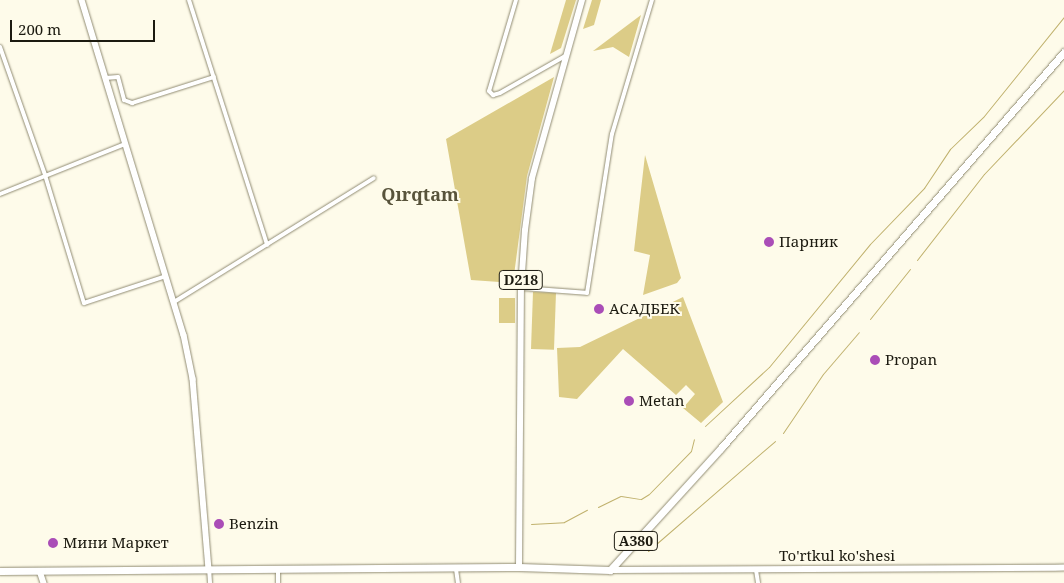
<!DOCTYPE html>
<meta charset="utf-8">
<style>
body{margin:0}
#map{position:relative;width:1064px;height:583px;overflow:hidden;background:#fefbea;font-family:"Noto Serif",serif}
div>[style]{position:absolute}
.forest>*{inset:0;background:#dccc87;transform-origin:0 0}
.stream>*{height:1px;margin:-0.5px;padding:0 0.5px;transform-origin:0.5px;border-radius:0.5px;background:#c0b16d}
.roads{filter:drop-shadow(0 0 1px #918c73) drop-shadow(0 0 1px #918c73)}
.street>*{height:4px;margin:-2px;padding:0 2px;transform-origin:2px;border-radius:2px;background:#fff}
.secondary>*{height:5.5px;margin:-2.75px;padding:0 2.75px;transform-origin:2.75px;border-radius:2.75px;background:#fff}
.primary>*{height:6px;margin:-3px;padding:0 3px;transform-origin:3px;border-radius:3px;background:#fff}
.highway>*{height:7px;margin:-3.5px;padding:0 3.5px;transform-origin:3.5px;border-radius:3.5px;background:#fff}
.dots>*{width:14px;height:14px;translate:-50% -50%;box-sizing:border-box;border:2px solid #fefbea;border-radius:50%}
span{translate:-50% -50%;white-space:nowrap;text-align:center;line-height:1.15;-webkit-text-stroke:4px #fefbea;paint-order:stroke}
.shield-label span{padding:1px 4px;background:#fefbea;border:1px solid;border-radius:4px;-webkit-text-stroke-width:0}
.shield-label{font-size:14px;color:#1c1a10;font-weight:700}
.poi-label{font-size:15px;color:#1c1a10}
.left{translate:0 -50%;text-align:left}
.street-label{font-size:15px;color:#1c1a10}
.quarter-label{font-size:18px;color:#58533b;font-weight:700}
.scale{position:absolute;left:10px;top:20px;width:145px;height:22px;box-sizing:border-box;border:2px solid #1c1a10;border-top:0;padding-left:6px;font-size:15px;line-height:18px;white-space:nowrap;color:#1c1a10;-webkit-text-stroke:4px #fefbea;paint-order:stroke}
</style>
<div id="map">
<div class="forest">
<div style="clip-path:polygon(566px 0,576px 0,561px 48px,550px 54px)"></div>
<div style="clip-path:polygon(592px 0,601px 0,594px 25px,583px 29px)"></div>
<div style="clip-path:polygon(641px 15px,629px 57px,613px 47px,593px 51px)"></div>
<div style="clip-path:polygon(554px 77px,527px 176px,513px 283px,471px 280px,446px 139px)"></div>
<div style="clip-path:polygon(645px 155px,681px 278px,677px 283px,643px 295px,650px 255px,634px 251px)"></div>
<div style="left:533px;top:292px;width:23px;height:57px;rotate:2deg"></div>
<div style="clip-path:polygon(683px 297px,723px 402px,701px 423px,683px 408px,695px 394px,686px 385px,676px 395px,623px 349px,577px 399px,559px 397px,557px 348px,580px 347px)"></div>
<div style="left:499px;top:298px;width:16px;height:25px"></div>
</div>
<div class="stream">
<div style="left:917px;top:260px;width:109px;rotate:-52.1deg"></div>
<div style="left:984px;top:174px;width:116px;rotate:-46.4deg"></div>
<div style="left:870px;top:319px;width:64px;rotate:-51.3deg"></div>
<div style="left:705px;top:426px;width:87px;rotate:-42.7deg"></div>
<div style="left:769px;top:367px;width:159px;rotate:-50.6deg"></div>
<div style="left:870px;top:244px;width:78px;rotate:-46deg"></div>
<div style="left:924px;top:188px;width:47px;rotate:-56.3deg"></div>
<div style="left:950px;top:149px;width:47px;rotate:-44.1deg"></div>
<div style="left:984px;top:116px;width:127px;rotate:-51.1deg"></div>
<div style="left:783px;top:433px;width:71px;rotate:-55.9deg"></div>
<div style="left:823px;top:374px;width:55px;rotate:-49.4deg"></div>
<div style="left:598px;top:507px;width:25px;rotate:-26deg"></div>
<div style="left:621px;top:496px;width:20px;rotate:9deg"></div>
<div style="left:641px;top:499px;width:9px;rotate:-32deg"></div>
<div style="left:649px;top:494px;width:60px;rotate:-45.7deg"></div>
<div style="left:691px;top:451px;width:12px;rotate:-76deg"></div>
<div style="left:531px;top:524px;width:33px;rotate:-3deg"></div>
<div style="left:564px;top:522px;width:26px;rotate:-28deg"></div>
<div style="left:648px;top:551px;width:168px;rotate:-40.9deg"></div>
</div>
<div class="roads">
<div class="street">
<div style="left:189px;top:0;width:257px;rotate:72.3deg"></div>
<div style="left:516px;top:0;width:95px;rotate:106.5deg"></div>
<div style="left:489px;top:91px;width:6px;rotate:45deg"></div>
<div style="left:493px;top:95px;width:7px;rotate:-16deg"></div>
<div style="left:500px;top:93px;width:75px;rotate:-29.6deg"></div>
<div style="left:0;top:47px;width:136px;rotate:70.6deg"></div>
<div style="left:45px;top:175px;width:134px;rotate:73.1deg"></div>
<div style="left:84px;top:303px;width:86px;rotate:-18.2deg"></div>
<div style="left:105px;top:78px;width:13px;rotate:-4deg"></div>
<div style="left:118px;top:77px;width:24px;rotate:75deg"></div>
<div style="left:124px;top:100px;width:9px;rotate:21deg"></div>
<div style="left:132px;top:103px;width:86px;rotate:-17.6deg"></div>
<div style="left:0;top:194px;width:135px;rotate:-21.8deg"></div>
<div style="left:521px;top:288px;width:66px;rotate:4.3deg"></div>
<div style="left:587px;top:293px;width:161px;rotate:-81.1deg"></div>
<div style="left:612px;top:134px;width:140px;rotate:-73.4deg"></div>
<div style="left:174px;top:302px;width:235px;rotate:-31.8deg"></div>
<div style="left:209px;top:568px;width:15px;rotate:86deg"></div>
<div style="left:456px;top:569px;width:14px;rotate:82deg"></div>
<div style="left:278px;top:570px;width:13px;rotate:90deg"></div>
<div style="left:756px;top:570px;width:13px;rotate:81deg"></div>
</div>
<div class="secondary">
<div style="left:82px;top:0;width:350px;rotate:73.1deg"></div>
<div style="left:184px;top:335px;width:45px;rotate:78.4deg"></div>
<div style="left:193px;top:379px;width:190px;rotate:85.2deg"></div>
<div style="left:40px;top:571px;width:13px;rotate:72deg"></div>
</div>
<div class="primary">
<div style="left:519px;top:567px;width:279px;rotate:-89.6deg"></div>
<div style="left:521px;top:288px;width:58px;rotate:-86.1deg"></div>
<div style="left:525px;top:230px;width:52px;rotate:-82.3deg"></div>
<div style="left:532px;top:178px;width:185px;rotate:-74.3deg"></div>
<div style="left:610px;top:570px;width:454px;rotate:-0.3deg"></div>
</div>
<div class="highway">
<div style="left:0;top:571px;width:519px;rotate:-0.44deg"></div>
<div style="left:519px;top:567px;width:91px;rotate:1.9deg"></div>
<div style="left:610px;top:570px;width:165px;rotate:-47.7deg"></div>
<div style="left:721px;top:448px;width:524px;rotate:-49.1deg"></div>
</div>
</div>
<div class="dots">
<div style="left:769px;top:242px;background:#aa4db7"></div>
<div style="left:599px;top:309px;background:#aa4db7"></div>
<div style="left:875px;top:360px;background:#aa4db7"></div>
<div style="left:629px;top:401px;background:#aa4db7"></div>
<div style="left:219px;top:524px;background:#aa4db7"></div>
<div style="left:53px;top:543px;background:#aa4db7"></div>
</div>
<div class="shield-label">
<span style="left:521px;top:280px">D218</span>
<span style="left:636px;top:541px">A380</span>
</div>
<div class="poi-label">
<span class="left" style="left:779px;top:242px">Парник</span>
<span class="left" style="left:609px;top:309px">АСАДБЕК</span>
<span class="left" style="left:885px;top:360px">Propan</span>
<span class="left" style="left:639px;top:401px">Metan</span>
<span class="left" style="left:229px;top:524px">Benzin</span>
<span class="left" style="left:63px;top:543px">Мини Маркет</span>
</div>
<div class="street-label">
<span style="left:837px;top:556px">To'rtkul ko'shesi</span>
</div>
<div class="quarter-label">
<span style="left:420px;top:194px">Qırqtam</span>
</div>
<div class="scale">200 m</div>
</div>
